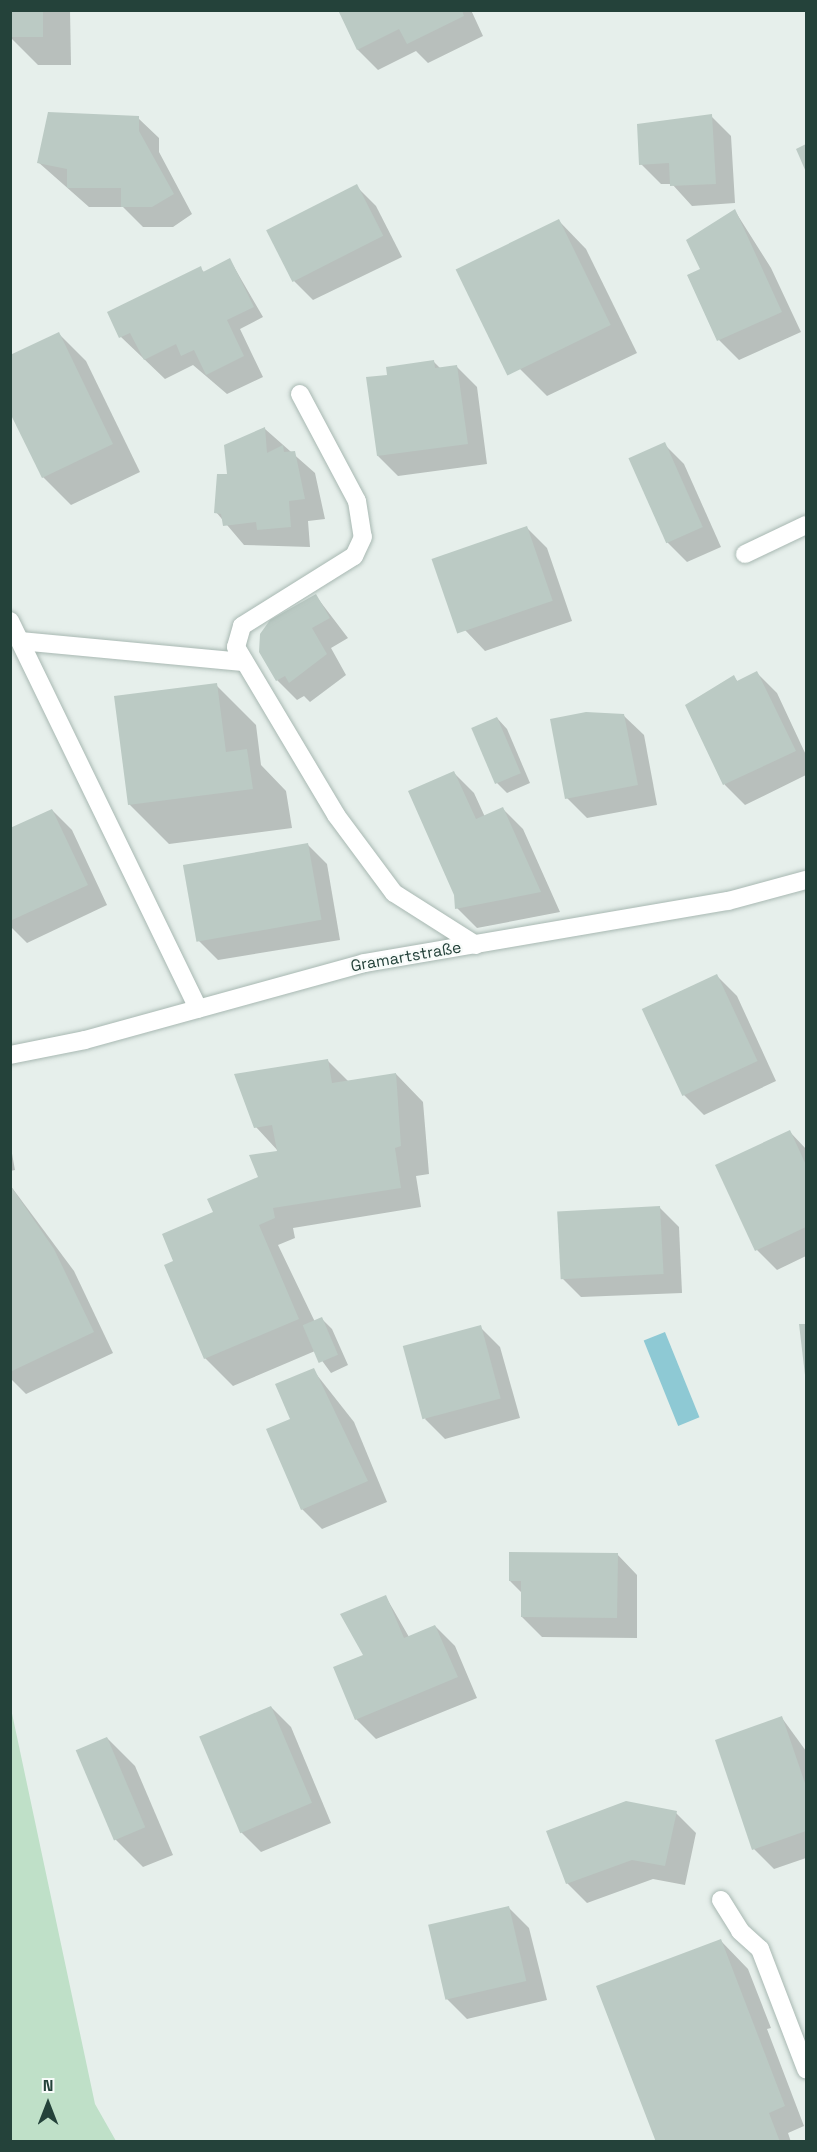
<!DOCTYPE html>
<meta charset="utf-8">
<style>
body{margin:0}
#map{position:relative;width:817px;height:2152px;overflow:hidden;background:#e6efeb;font-family:"Space Grotesk",sans-serif}
div>[style]{position:absolute}
.green>*{inset:0;background:#bfe0c8}
.water>*{inset:0;background:#8ec9d4;transform-origin:0 0}
.shadow>*{inset:0;background:#0003}
.building>*{inset:0;background:#bbcac4;transform-origin:0 0}
.roads{filter:drop-shadow(0 0 2px #a8b8b2) drop-shadow(0 0 2px #a8b8b2)}
.service>*{height:18px;margin:-9px;padding:0 9px;transform-origin:9px;border-radius:9px;background:#fff}
.minor>*{height:18px;margin:-9px;padding:0 9px;transform-origin:9px;border-radius:9px;background:#fff}
span{translate:-50% -50%;white-space:nowrap;text-align:center;line-height:1.15;-webkit-text-stroke:4.5px #f7fbf9;paint-order:stroke}
.street-label{font-size:16px;color:#24423a}
.frame{position:absolute;inset:0;border:12px solid #24423a;pointer-events:none}
.north{position:absolute;left:18px;top:2074px;width:60px;height:60px;-webkit-text-stroke:4px #f7fbf9;paint-order:stroke;rotate:0deg;font-size:16px;font-weight:700;line-height:24px;text-align:center;color:#24423a}
.north::after{content:'';display:block;margin:auto;width:21px;height:27px;background:#24423a;clip-path:polygon(50% 0,100% 100%,50% 72%,0 100%)}
</style>
<div id="map">
<div class="green">
<div style="clip-path:polygon(10px 1704px,95px 2104px,116px 2141px,11px 2141px)"></div>
</div>
<div class="water">
<div style="left:665px;top:1332px;width:92px;height:23px;rotate:68deg"></div>
</div>
<div class="shadow">
<div style="clip-path:polygon(10px 10px,70px 10px,71px 65px,38px 65px,10px 37px)"></div>
<div style="clip-path:polygon(339px 10px,471px 10px,483px 36px,428px 63px,416px 51px,378px 70px,358px 50px)"></div>
<div style="clip-path:polygon(711px 116px,731px 136px,735px 203px,692px 206px,672px 184px,661px 184px,641px 164px)"></div>
<div style="clip-path:polygon(138px 118px,159px 138px,159px 152px,192px 214px,173px 227px,143px 227px,123px 207px,89px 207px,38px 162px)"></div>
<div style="clip-path:polygon(356px 186px,376px 206px,402px 257px,313px 300px,293px 280px)"></div>
<div style="clip-path:polygon(735px 211px,771px 268px,801px 332px,739px 360px,719px 340px,689px 275px,702px 269px)"></div>
<div style="clip-path:polygon(559px 221px,586px 249px,637px 353px,547px 396px,519px 368px)"></div>
<div style="clip-path:polygon(230px 260px,263px 317px,240px 329px,263px 377px,227px 394px,193px 365px,165px 379px,121px 337px,109px 312px,200px 268px,205px 273px)"></div>
<div style="clip-path:polygon(59px 334px,86px 361px,140px 472px,71px 505px,43px 477px)"></div>
<div style="clip-path:polygon(434px 362px,441px 369px,457px 367px,477px 387px,487px 464px,398px 476px,378px 456px,389px 376px)"></div>
<div style="clip-path:polygon(265px 429px,315px 473px,325px 519px,308px 521px,310px 547px,244px 545px,216px 512px,228px 475px)"></div>
<div style="clip-path:polygon(664px 444px,684px 464px,721px 547px,687px 562px,667px 542px)"></div>
<div style="clip-path:polygon(527px 528px,547px 548px,572px 621px,485px 651px,465px 630px)"></div>
<div style="clip-path:polygon(316px 596px,348px 638px,331px 648px,346px 675px,310px 702px,304px 696px,297px 700px,277px 680px)"></div>
<div style="clip-path:polygon(757px 673px,777px 693px,806px 755px,806px 775px,745px 805px,725px 785px,687px 706px,734px 677px,738px 682px)"></div>
<div style="clip-path:polygon(216px 685px,256px 725px,261px 765px,286px 791px,292px 828px,169px 844px,129px 804px)"></div>
<div style="clip-path:polygon(623px 715px,644px 735px,657px 805px,587px 818px,567px 798px)"></div>
<div style="clip-path:polygon(497px 718px,507px 729px,530px 783px,507px 793px,497px 783px)"></div>
<div style="clip-path:polygon(454px 773px,474px 793px,485px 817px,503px 809px,523px 829px,560px 912px,477px 928px,457px 908px)"></div>
<div style="clip-path:polygon(52px 810px,72px 830px,107px 905px,27px 943px,10px 926px,10px 830px)"></div>
<div style="clip-path:polygon(307px 844px,327px 864px,340px 940px,218px 960px,198px 940px)"></div>
<div style="clip-path:polygon(717px 976px,737px 996px,776px 1081px,704px 1115px,684px 1095px)"></div>
<div style="clip-path:polygon(327px 1060px,349px 1082px,396px 1074px,423px 1102px,429px 1174px,416px 1176px,421px 1207px,293px 1228px,295px 1238px,278px 1245px,315px 1322px,322px 1319px,332px 1329px,348px 1365px,331px 1373px,315px 1351px,233px 1386px,205px 1358px,176px 1262px,215px 1213px,260px 1178px,279px 1152px,256px 1127px)"></div>
<div style="clip-path:polygon(790px 1132px,806px 1149px,806px 1256px,777px 1270px,757px 1250px,717px 1166px)"></div>
<div style="clip-path:polygon(10px 1143px,15px 1170px,10px 1171px)"></div>
<div style="clip-path:polygon(10px 1185px,74px 1271px,113px 1353px,26px 1394px,10px 1378px)"></div>
<div style="clip-path:polygon(659px 1207px,679px 1227px,682px 1293px,581px 1297px,561px 1277px)"></div>
<div style="clip-path:polygon(806px 1325px,806px 1375px,801px 1326px)"></div>
<div style="clip-path:polygon(480px 1327px,500px 1347px,520px 1418px,445px 1439px,425px 1419px)"></div>
<div style="clip-path:polygon(313px 1370px,354px 1422px,387px 1502px,322px 1529px,302px 1509px,292px 1420px)"></div>
<div style="clip-path:polygon(617px 1554px,637px 1575px,637px 1638px,542px 1637px,522px 1617px,522px 1593px,510px 1581px)"></div>
<div style="clip-path:polygon(386px 1597px,409px 1637px,435px 1626px,455px 1646px,477px 1698px,376px 1739px,356px 1719px,365px 1656px,342px 1615px)"></div>
<div style="clip-path:polygon(271px 1707px,291px 1727px,331px 1823px,261px 1852px,241px 1832px)"></div>
<div style="clip-path:polygon(782px 1718px,806px 1751px,806px 1858px,774px 1869px,754px 1849px)"></div>
<div style="clip-path:polygon(107px 1738px,135px 1766px,173px 1855px,143px 1867px,115px 1839px)"></div>
<div style="clip-path:polygon(676px 1813px,696px 1833px,685px 1885px,653px 1879px,587px 1903px,567px 1883px)"></div>
<div style="clip-path:polygon(509px 1908px,529px 1928px,547px 2000px,467px 2019px,447px 1999px)"></div>
<div style="clip-path:polygon(721px 1941px,748px 1969px,771px 2028px,767px 2029px,804px 2126px,788px 2133px,791px 2142px,657px 2142px)"></div>
</div>
<div class="building">
<div style="left:10px;top:10px;width:33px;height:27px"></div>
<div style="clip-path:polygon(338px 10px,462px 10px,464px 16px,407px 44px,399px 29px,357px 50px)"></div>
<div style="clip-path:polygon(48px 112px,139px 116px,139px 131px,174px 194px,152px 207px,121px 207px,121px 188px,67px 188px,67px 169px,37px 163px)"></div>
<div style="clip-path:polygon(712px 114px,716px 184px,670px 186px,669px 163px,639px 165px,637px 124px)"></div>
<div style="clip-path:polygon(806px 144px,806px 172px,796px 149px)"></div>
<div style="left:357px;top:184px;width:58px;height:102px;rotate:63deg"></div>
<div style="clip-path:polygon(735px 209px,782px 312px,717px 341px,687px 275px,700px 269px,686px 240px)"></div>
<div style="left:559px;top:219px;width:118px;height:115px;rotate:64deg"></div>
<div style="clip-path:polygon(230px 258px,254px 307px,227px 320px,244px 356px,206px 375px,194px 350px,181px 356px,176px 344px,144px 360px,130px 333px,119px 338px,107px 312px,201px 266px,203px 272px)"></div>
<div style="clip-path:polygon(59px 332px,113px 444px,42px 478px,10px 413px,10px 355px)"></div>
<div style="clip-path:polygon(434px 360px,435px 368px,457px 365px,468px 444px,377px 456px,366px 377px,387px 375px,386px 367px)"></div>
<div style="clip-path:polygon(265px 427px,267px 453px,283px 445px,284px 452px,295px 451px,305px 499px,289px 501px,291px 527px,257px 530px,256px 522px,223px 526px,221px 514px,214px 513px,217px 474px,227px 474px,224px 445px)"></div>
<div style="left:665px;top:442px;width:93px;height:40px;rotate:66deg"></div>
<div style="left:527px;top:526px;width:79px;height:101px;rotate:71deg"></div>
<div style="clip-path:polygon(316px 594px,330px 618px,312px 628px,327px 654px,289px 683px,285px 676px,276px 681px,259px 652px,260px 634px,270px 620px)"></div>
<div style="clip-path:polygon(757px 671px,796px 751px,723px 785px,685px 705px,734px 675px,737px 681px)"></div>
<div style="clip-path:polygon(217px 683px,226px 752px,247px 749px,253px 789px,128px 805px,114px 696px)"></div>
<div style="clip-path:polygon(586px 712px,624px 714px,638px 785px,565px 799px,550px 719px)"></div>
<div style="left:497px;top:717px;width:61px;height:28px;rotate:67deg"></div>
<div style="clip-path:polygon(454px 771px,476px 819px,503px 807px,541px 892px,455px 909px,454px 895px,408px 791px)"></div>
<div style="clip-path:polygon(52px 809px,88px 885px,10px 921px,10px 828px)"></div>
<div style="left:308px;top:843px;width:78px;height:127px;rotate:80deg"></div>
<div style="left:717px;top:974px;width:96px;height:83px;rotate:65deg"></div>
<div style="clip-path:polygon(328px 1059px,332px 1083px,396px 1073px,401px 1146px,395px 1148px,401px 1188px,273px 1208px,275px 1218px,259px 1225px,299px 1319px,204px 1359px,164px 1265px,173px 1261px,162px 1234px,213px 1212px,207px 1199px,258px 1177px,249px 1155px,277px 1151px,272px 1125px,254px 1128px,234px 1074px)"></div>
<div style="clip-path:polygon(790px 1130px,806px 1165px,806px 1227px,755px 1251px,715px 1165px)"></div>
<div style="clip-path:polygon(10px 1185px,54px 1249px,94px 1332px,10px 1372px)"></div>
<div style="left:660px;top:1206px;width:68px;height:103px;rotate:87deg"></div>
<div style="left:322px;top:1317px;width:41px;height:21px;rotate:67deg"></div>
<div style="clip-path:polygon(799px 1324px,806px 1324px,806px 1375px,805px 1375px)"></div>
<div style="left:481px;top:1325px;width:76px;height:81px;rotate:75deg"></div>
<div style="clip-path:polygon(314px 1368px,368px 1481px,301px 1510px,266px 1429px,290px 1419px,275px 1384px)"></div>
<div style="clip-path:polygon(509px 1552px,618px 1553px,617px 1618px,521px 1617px,521px 1581px,509px 1581px)"></div>
<div style="clip-path:polygon(386px 1595px,404px 1638px,435px 1625px,458px 1677px,355px 1720px,333px 1667px,363px 1655px,340px 1614px)"></div>
<div style="left:271px;top:1706px;width:105px;height:78px;rotate:67deg"></div>
<div style="clip-path:polygon(782px 1716px,806px 1786px,806px 1831px,752px 1850px,715px 1740px)"></div>
<div style="left:107px;top:1737px;width:98px;height:34px;rotate:67deg"></div>
<div style="clip-path:polygon(626px 1801px,677px 1811px,665px 1866px,632px 1860px,566px 1884px,546px 1831px)"></div>
<div style="left:509px;top:1906px;width:77px;height:83px;rotate:77deg"></div>
<div style="clip-path:polygon(721px 1939px,785px 2106px,769px 2113px,780px 2142px,656px 2142px,596px 1986px)"></div>
</div>
<div class="roads">
<div class="service">
<div style="left:300px;top:394px;width:121px;rotate:62deg"></div>
<div style="left:357px;top:501px;width:36px;rotate:81deg"></div>
<div style="left:363px;top:537px;width:21px;rotate:115deg"></div>
<div style="left:354px;top:556px;width:132px;rotate:148deg"></div>
<div style="left:242px;top:626px;width:22px;rotate:106deg"></div>
<div style="left:236px;top:647px;width:196px;rotate:59.2deg"></div>
<div style="left:336px;top:815px;width:97px;rotate:53.4deg"></div>
<div style="left:394px;top:893px;width:97px;rotate:32.4deg"></div>
<div style="left:745px;top:554px;width:68px;rotate:-25.4deg"></div>
<div style="left:10px;top:621px;width:431px;rotate:64.1deg"></div>
<div style="left:20px;top:641px;width:224px;rotate:5.4deg"></div>
<div style="left:721px;top:1900px;width:36px;rotate:58deg"></div>
<div style="left:740px;top:1931px;width:27px;rotate:42deg"></div>
<div style="left:760px;top:1949px;width:129px;rotate:69deg"></div>
</div>
<div class="minor">
<div style="left:10px;top:1055px;width:76px;rotate:-11.3deg"></div>
<div style="left:85px;top:1040px;width:289px;rotate:-15.4deg"></div>
<div style="left:364px;top:963px;width:369px;rotate:-9.7deg"></div>
<div style="left:728px;top:901px;width:81px;rotate:-15.1deg"></div>
</div>
</div>
<div class="street-label">
<span style="left:406px;top:957px;rotate:-10deg">Gramartstraße</span>
</div>
<div class="frame"></div>
<div class="north">N</div>
</div>
